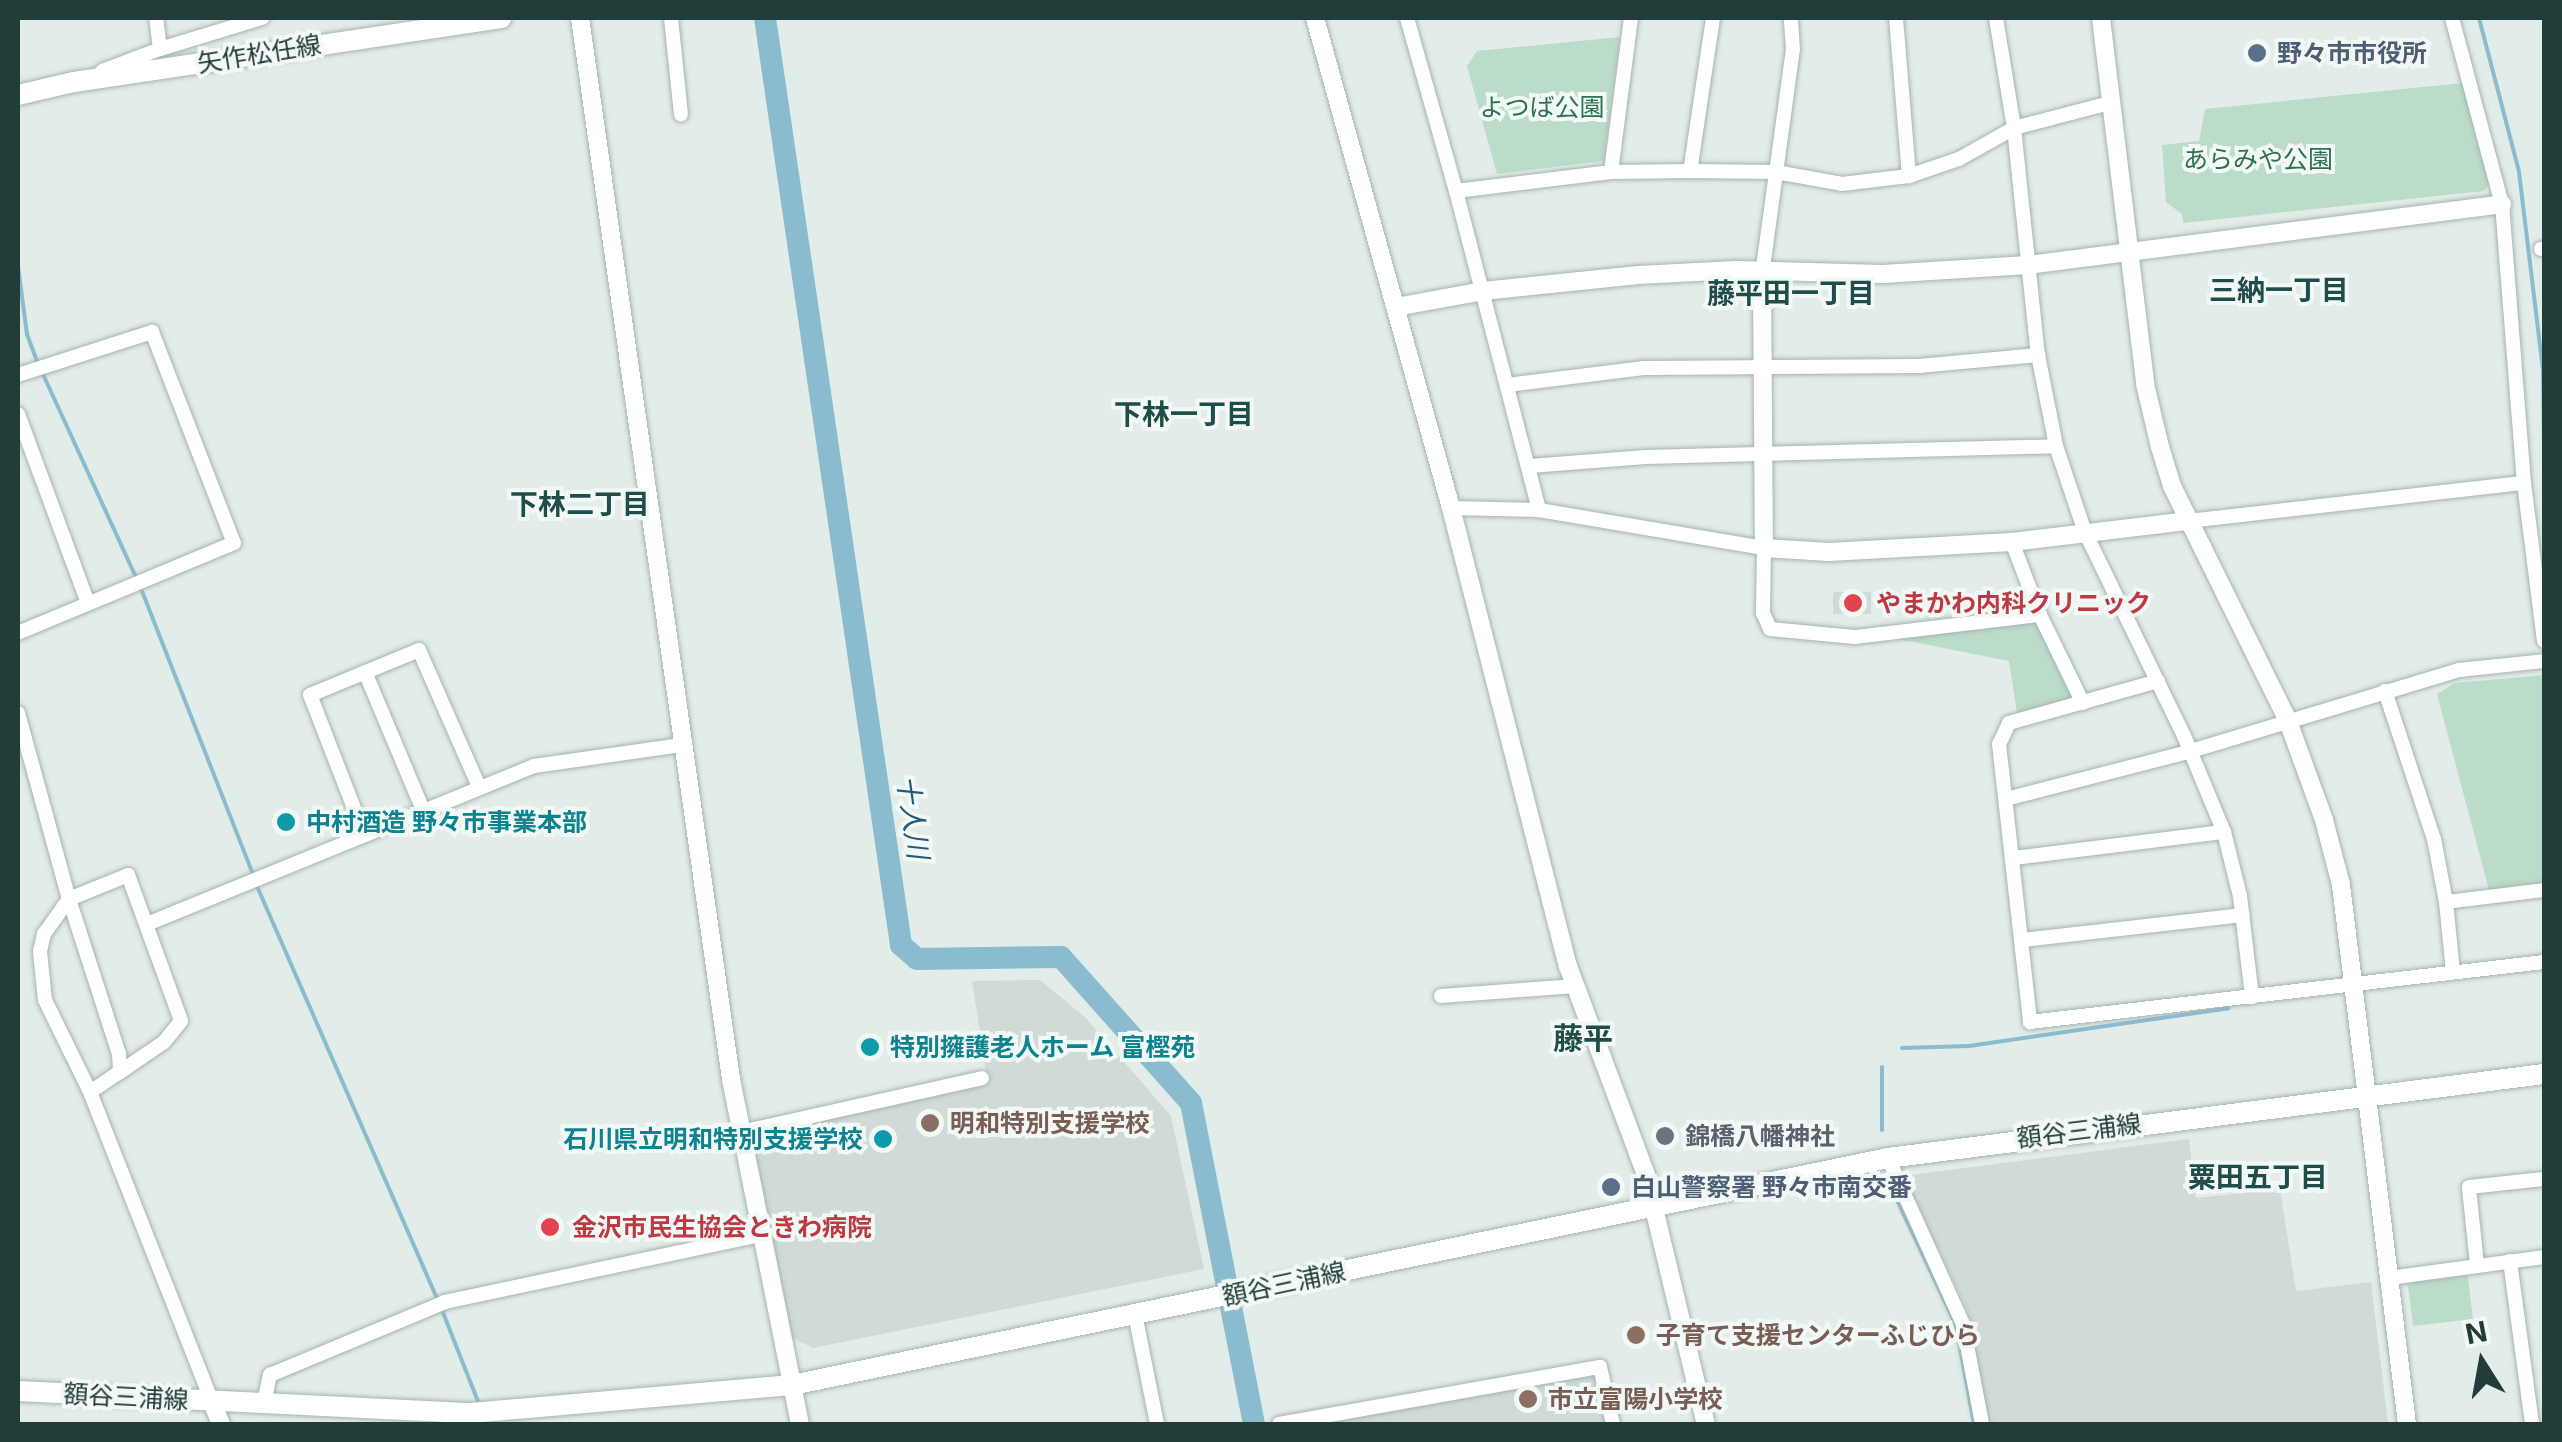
<!DOCTYPE html>
<meta charset="utf-8">
<style>
body{margin:0}
#map{position:relative;width:2562px;height:1442px;overflow:hidden;background:#e2ece9;font-family:Inter,"Noto Sans JP",sans-serif}
div>[style]{position:absolute}
.built>*{inset:0;background:#d0dbd8;transform-origin:0 0}
.green>*{inset:0;background:#bbdcc9}
.stream>*{height:4px;margin:-2px;padding:0 2px;transform-origin:2px;border-radius:2px;background:#8bbbcf}
.river>*{height:22px;margin:-11px;padding:0 11px;transform-origin:11px;border-radius:11px;background:#8bbbcf}
.roads{filter:drop-shadow(0 0 2px #a5b4b1) drop-shadow(0 0 2px #a5b4b1)}
.minor>*{height:14px;margin:-7px;padding:0 7px;transform-origin:7px;border-radius:7px;background:#fff}
.tertiary>*{height:18px;margin:-9px;padding:0 9px;transform-origin:9px;border-radius:9px;background:#fff}
.secondary>*{height:20px;margin:-10px;padding:0 10px;transform-origin:10px;border-radius:10px;background:#fff}
.dots>*{width:28px;height:28px;translate:-50% -50%;box-sizing:border-box;border:5px solid #f2f8f6;border-radius:50%}
span{translate:-50% -50%;white-space:nowrap;text-align:center;line-height:1.15;-webkit-text-stroke:8px #f2f8f6;paint-order:stroke}
.service-label{font-size:25px;color:#4e5e75;font-weight:700}
.left{translate:0 -50%;text-align:left}
.street-label{font-size:25px;color:#223c39}
.park-label{font-size:25px;color:#2d7252}
.health-label{font-size:25px;color:#be3a42;font-weight:700}
.culture-label{font-size:25px;color:#0d838f;font-weight:700}
.right{translate:-100% -50%;text-align:right}
.education-label{font-size:25px;color:#785e54;font-weight:700}
.worship-label{font-size:25px;color:#5b616d;font-weight:700}
.neighbourhood-label{font-size:28px;color:#1f4d49;font-weight:700}
.water-label{font-size:28px;color:#1e5b76;font-style:italic}
.quarter-label{font-size:30px;color:#1f4d49;font-weight:700}
.frame{position:absolute;inset:0;border:20px solid #223c39;pointer-events:none}
.north{position:absolute;left:2432px;top:1312px;width:100px;height:100px;-webkit-text-stroke:8px #f2f8f6;paint-order:stroke;rotate:349deg;font-size:28px;font-weight:700;line-height:40px;text-align:center;color:#223c39}
.north::after{content:'';display:block;margin:auto;width:35px;height:45px;background:#223c39;clip-path:polygon(50% 0,100% 100%,50% 72%,0 100%)}
</style>
<div id="map">
<div class="built">
<div style="left:1833px;top:592px;width:38px;height:22px"></div>
<div style="clip-path:polygon(1040px 980px,1086px 1018px,1171px 1116px,1204px 1269px,813px 1348px,791px 1337px,752px 1136px,988px 1084px,972px 981px)"></div>
<div style="clip-path:polygon(2189px 1139px,2196px 1198px,2280px 1189px,2296px 1291px,2371px 1282px,2388px 1424px,1989px 1424px,1967px 1309px,1907px 1184px,1910px 1175px)"></div>
<div style="clip-path:polygon(1596px 1373px,1607px 1424px,1313px 1424px)"></div>
</div>
<div class="green">
<div style="clip-path:polygon(1620px 37px,1604px 161px,1497px 174px,1467px 66px,1477px 51px)"></div>
<div style="clip-path:polygon(2463px 83px,2490px 182px,2484px 191px,2183px 223px,2182px 214px,2166px 202px,2162px 145px,2199px 141px,2205px 109px)"></div>
<div style="clip-path:polygon(2037px 620px,2074px 698px,2017px 713px,2009px 661px,1889px 637px)"></div>
<div style="clip-path:polygon(2544px 675px,2544px 883px,2489px 890px,2437px 694px,2455px 683px)"></div>
<div style="clip-path:polygon(2467px 1271px,2473px 1319px,2413px 1326px,2408px 1285px,2414px 1278px)"></div>
</div>
<div class="stream">
<div style="left:2479px;top:18px;width:159px;rotate:75.4deg"></div>
<div style="left:2519px;top:172px;width:198px;rotate:83.1deg"></div>
<div style="left:2543px;top:369px;width:73px;rotate:89.2deg"></div>
<div style="left:18px;top:266px;width:69px;rotate:82.5deg"></div>
<div style="left:27px;top:334px;width:32px;rotate:70deg"></div>
<div style="left:42px;top:372px;width:226px;rotate:65.4deg"></div>
<div style="left:140px;top:586px;width:310px;rotate:68.6deg"></div>
<div style="left:256px;top:884px;width:455px;rotate:66.4deg"></div>
<div style="left:1902px;top:1048px;width:67px;rotate:-1.7deg"></div>
<div style="left:1969px;top:1046px;width:262px;rotate:-8.3deg"></div>
<div style="left:1882px;top:1130px;width:63px;rotate:-90deg"></div>
<div style="left:1887px;top:1179px;width:161px;rotate:64.7deg"></div>
<div style="left:1956px;top:1325px;width:101px;rotate:79.7deg"></div>
<div style="left:442px;top:1310px;width:101px;rotate:68.5deg"></div>
</div>
<div class="river">
<div style="left:765px;top:18px;width:937px;rotate:81.65deg"></div>
<div style="left:901px;top:945px;width:21px;rotate:41deg"></div>
<div style="left:917px;top:959px;width:144px;rotate:-0.8deg"></div>
<div style="left:1061px;top:957px;width:195px;rotate:48.3deg"></div>
<div style="left:1191px;top:1103px;width:327px;rotate:78.9deg"></div>
</div>
<div class="roads">
<div class="minor">
<div style="left:671px;top:18px;width:97px;rotate:84.1deg"></div>
<div style="left:1407px;top:18px;width:180px;rotate:74.2deg"></div>
<div style="left:1713px;top:18px;width:155px;rotate:98.5deg"></div>
<div style="left:1690px;top:171px;width:79px;rotate:179.3deg"></div>
<div style="left:1611px;top:172px;width:156px;rotate:173deg"></div>
<div style="left:1456px;top:191px;width:330px;rotate:75.4deg"></div>
<div style="left:1539px;top:510px;width:228px;rotate:9.6deg"></div>
<div style="left:1764px;top:548px;width:65px;rotate:90.9deg"></div>
<div style="left:1763px;top:613px;width:17px;rotate:66deg"></div>
<div style="left:1770px;top:629px;width:85px;rotate:5.4deg"></div>
<div style="left:1855px;top:637px;width:186px;rotate:-6.8deg"></div>
<div style="left:1896px;top:18px;width:159px;rotate:85.3deg"></div>
<div style="left:1996px;top:18px;width:111px;rotate:80.7deg"></div>
<div style="left:2014px;top:128px;width:228px;rotate:84deg"></div>
<div style="left:2038px;top:355px;width:93px;rotate:78.8deg"></div>
<div style="left:2056px;top:446px;width:91px;rotate:71.4deg"></div>
<div style="left:2085px;top:532px;width:227px;rotate:64.1deg"></div>
<div style="left:2184px;top:736px;width:104px;rotate:67.4deg"></div>
<div style="left:2224px;top:832px;width:66px;rotate:76deg"></div>
<div style="left:2240px;top:896px;width:102px;rotate:83.2deg"></div>
<div style="left:2452px;top:18px;width:193px;rotate:75deg"></div>
<div style="left:2502px;top:204px;width:280px;rotate:85.5deg"></div>
<div style="left:2524px;top:483px;width:159px;rotate:82.8deg"></div>
<div style="left:160px;top:49px;width:107px;rotate:-16.9deg"></div>
<div style="left:102px;top:71px;width:62px;rotate:-20.8deg"></div>
<div style="left:160px;top:49px;width:31px;rotate:-97deg"></div>
<div style="left:1690px;top:171px;width:86px;rotate:0.7deg"></div>
<div style="left:1776px;top:172px;width:67px;rotate:10.3deg"></div>
<div style="left:1842px;top:184px;width:67px;rotate:-6.8deg"></div>
<div style="left:1909px;top:176px;width:53px;rotate:-18.8deg"></div>
<div style="left:1959px;top:159px;width:63px;rotate:-29.4deg"></div>
<div style="left:2014px;top:128px;width:99px;rotate:-14.6deg"></div>
<div style="left:1611px;top:172px;width:155px;rotate:-82.6deg"></div>
<div style="left:2541px;top:249px;width:3px;rotate:-18deg"></div>
<div style="left:1762px;top:275px;width:227px;rotate:-82.2deg"></div>
<div style="left:1793px;top:50px;width:32px;rotate:-94deg"></div>
<div style="left:18px;top:375px;width:141px;rotate:-17.8deg"></div>
<div style="left:152px;top:332px;width:226px;rotate:68.8deg"></div>
<div style="left:234px;top:543px;width:234px;rotate:157.4deg"></div>
<div style="left:1507px;top:385px;width:138px;rotate:-7.1deg"></div>
<div style="left:1644px;top:368px;width:275px;rotate:-0.4deg"></div>
<div style="left:1919px;top:366px;width:120px;rotate:-5.3deg"></div>
<div style="left:18px;top:414px;width:202px;rotate:69.7deg"></div>
<div style="left:1530px;top:466px;width:116px;rotate:-4.4deg"></div>
<div style="left:1646px;top:457px;width:410px;rotate:-1.5deg"></div>
<div style="left:1451px;top:508px;width:88px;rotate:1.3deg"></div>
<div style="left:2189px;top:521px;width:337px;rotate:-6.5deg"></div>
<div style="left:2012px;top:542px;width:78px;rotate:69deg"></div>
<div style="left:2040px;top:615px;width:98px;rotate:64deg"></div>
<div style="left:365px;top:672px;width:150px;rotate:67.2deg"></div>
<div style="left:2158px;top:681px;width:155px;rotate:164.3deg"></div>
<div style="left:2009px;top:723px;width:23px;rotate:115deg"></div>
<div style="left:1999px;top:744px;width:280px;rotate:83.6deg"></div>
<div style="left:2030px;top:1022px;width:517px;rotate:-6.66deg"></div>
<div style="left:2385px;top:691px;width:156px;rotate:71.7deg"></div>
<div style="left:2434px;top:839px;width:64px;rotate:79.2deg"></div>
<div style="left:18px;top:713px;width:193px;rotate:74.7deg"></div>
<div style="left:69px;top:899px;width:43px;rotate:125.5deg"></div>
<div style="left:44px;top:934px;width:18px;rotate:103deg"></div>
<div style="left:40px;top:952px;width:48px;rotate:84.1deg"></div>
<div style="left:45px;top:1000px;width:102px;rotate:63.9deg"></div>
<div style="left:90px;top:1092px;width:333px;rotate:68.5deg"></div>
<div style="left:2006px;top:799px;width:191px;rotate:-14.5deg"></div>
<div style="left:2191px;top:751px;width:280px;rotate:-16.8deg"></div>
<div style="left:2459px;top:670px;width:85px;rotate:-6deg"></div>
<div style="left:364px;top:834px;width:149px;rotate:-111.2deg"></div>
<div style="left:310px;top:695px;width:118px;rotate:-22.4deg"></div>
<div style="left:419px;top:650px;width:150px;rotate:66.3deg"></div>
<div style="left:2014px;top:858px;width:212px;rotate:-7.1deg"></div>
<div style="left:147px;top:924px;width:418px;rotate:-22.2deg"></div>
<div style="left:534px;top:766px;width:149px;rotate:-8.1deg"></div>
<div style="left:2023px;top:940px;width:221px;rotate:-6.5deg"></div>
<div style="left:2453px;top:972px;width:70px;rotate:-95.7deg"></div>
<div style="left:2446px;top:902px;width:99px;rotate:-7deg"></div>
<div style="left:1441px;top:996px;width:135px;rotate:-4.2deg"></div>
<div style="left:90px;top:1092px;width:36px;rotate:-34deg"></div>
<div style="left:120px;top:1072px;width:18px;rotate:-93deg"></div>
<div style="left:119px;top:1054px;width:163px;rotate:-107.9deg"></div>
<div style="left:69px;top:899px;width:64px;rotate:-22.1deg"></div>
<div style="left:128px;top:875px;width:155px;rotate:70deg"></div>
<div style="left:181px;top:1021px;width:27px;rotate:129deg"></div>
<div style="left:164px;top:1042px;width:53px;rotate:145.7deg"></div>
<div style="left:741px;top:1132px;width:247px;rotate:-12.6deg"></div>
<div style="left:1888px;top:1158px;width:182px;rotate:65.7deg"></div>
<div style="left:1963px;top:1324px;width:102px;rotate:79.2deg"></div>
<div style="left:2510px;top:1261px;width:164px;rotate:82.3deg"></div>
<div style="left:2477px;top:1265px;width:78px;rotate:-95.9deg"></div>
<div style="left:2469px;top:1187px;width:75px;rotate:-6.1deg"></div>
<div style="left:2389px;top:1278px;width:156px;rotate:-7.7deg"></div>
<div style="left:1135px;top:1314px;width:112px;rotate:78.7deg"></div>
<div style="left:264px;top:1403px;width:29px;rotate:-78deg"></div>
<div style="left:270px;top:1375px;width:190px;rotate:-22.6deg"></div>
<div style="left:445px;top:1302px;width:323px;rotate:-12deg"></div>
<div style="left:1279px;top:1424px;width:326px;rotate:-10.1deg"></div>
<div style="left:1600px;top:1367px;width:58px;rotate:77.2deg"></div>
</div>
<div class="tertiary">
<div style="left:580px;top:18px;width:1072px;rotate:81.9deg"></div>
<div style="left:731px;top:1079px;width:352px;rotate:78.7deg"></div>
<div style="left:1315px;top:18px;width:509px;rotate:74.49deg"></div>
<div style="left:1451px;top:508px;width:473px;rotate:75.7deg"></div>
<div style="left:1568px;top:966px;width:223px;rotate:69.5deg"></div>
<div style="left:1646px;top:1175px;width:256px;rotate:76.5deg"></div>
<div style="left:2101px;top:18px;width:369px;rotate:83.1deg"></div>
<div style="left:2145px;top:384px;width:65px;rotate:76.6deg"></div>
<div style="left:2160px;top:447px;width:41px;rotate:72.9deg"></div>
<div style="left:2172px;top:486px;width:262px;rotate:63.7deg"></div>
<div style="left:2288px;top:721px;width:105px;rotate:70deg"></div>
<div style="left:2324px;top:820px;width:67px;rotate:75.3deg"></div>
<div style="left:2341px;top:885px;width:543px;rotate:83.02deg"></div>
<div style="left:1762px;top:275px;width:273px;rotate:89.6deg"></div>
<div style="left:1764px;top:548px;width:65px;rotate:3.5deg"></div>
<div style="left:1829px;top:552px;width:183px;rotate:-3.1deg"></div>
<div style="left:2012px;top:542px;width:178px;rotate:-6.8deg"></div>
<div style="left:1396px;top:307px;width:88px;rotate:-10.4deg"></div>
<div style="left:1483px;top:291px;width:156px;rotate:-5.9deg"></div>
<div style="left:1638px;top:275px;width:98px;rotate:-2.9deg"></div>
<div style="left:1736px;top:270px;width:147px;rotate:1.6deg"></div>
<div style="left:1883px;top:274px;width:145px;rotate:-3.6deg"></div>
<div style="left:2028px;top:265px;width:478px;rotate:-7.3deg"></div>
<div style="left:212px;top:1402px;width:24px;rotate:68deg"></div>
</div>
<div class="secondary">
<div style="left:18px;top:95px;width:57px;rotate:-13.1deg"></div>
<div style="left:74px;top:82px;width:432px;rotate:-8.5deg"></div>
<div style="left:18px;top:1391px;width:454px;rotate:2.8deg"></div>
<div style="left:471px;top:1413px;width:322px;rotate:-5deg"></div>
<div style="left:792px;top:1385px;width:1119px;rotate:-11.7deg"></div>
<div style="left:1888px;top:1158px;width:661px;rotate:-7.3deg"></div>
</div>
</div>
<div class="dots">
<div style="left:2257px;top:53px;background:#5c6f8a"></div>
<div style="left:1853px;top:603px;background:#e0444e"></div>
<div style="left:286px;top:822px;background:#0f9aa8"></div>
<div style="left:870px;top:1047px;background:#0f9aa8"></div>
<div style="left:930px;top:1123px;background:#8d6e63"></div>
<div style="left:1665px;top:1136px;background:#6b7280"></div>
<div style="left:883px;top:1139px;background:#0f9aa8"></div>
<div style="left:1611px;top:1187px;background:#5c6f8a"></div>
<div style="left:550px;top:1227px;background:#e0444e"></div>
<div style="left:1636px;top:1335px;background:#8d6e63"></div>
<div style="left:1528px;top:1399px;background:#8d6e63"></div>
</div>
<div class="service-label">
<span class="left" style="left:2277px;top:53px">野々市市役所</span>
<span class="left" style="left:1631px;top:1187px">白山警察署 野々市南交番</span>
</div>
<div class="street-label">
<span style="left:259px;top:54px;rotate:-9deg">矢作松任線</span>
<span style="left:2079px;top:1131px;rotate:-7deg">額谷三浦線</span>
<span style="left:1284px;top:1284px;rotate:-12deg">額谷三浦線</span>
<span style="left:126px;top:1397px;rotate:3deg">額谷三浦線</span>
</div>
<div class="park-label">
<span style="left:1542px;top:107px">よつば公園</span>
<span style="left:2258px;top:159px">あらみや公園</span>
</div>
<div class="health-label">
<span class="left" style="left:1876px;top:603px">やまかわ内科クリニック</span>
<span class="left" style="left:572px;top:1227px">金沢市民生協会ときわ病院</span>
</div>
<div class="culture-label">
<span class="left" style="left:306px;top:822px">中村酒造 野々市事業本部</span>
<span class="left" style="left:890px;top:1047px">特別擁護老人ホーム 富樫苑</span>
<span class="right" style="left:863px;top:1139px">石川県立明和特別支援学校</span>
</div>
<div class="education-label">
<span class="left" style="left:950px;top:1123px">明和特別支援学校</span>
<span class="left" style="left:1656px;top:1335px">子育て支援センターふじひら</span>
<span class="left" style="left:1548px;top:1399px">市立富陽小学校</span>
</div>
<div class="worship-label">
<span class="left" style="left:1685px;top:1136px">錦橋八幡神社</span>
</div>
<div class="neighbourhood-label">
<span style="left:2279px;top:290px">三納一丁目</span>
<span style="left:1791px;top:293px">藤平田一丁目</span>
<span style="left:1184px;top:414px">下林一丁目</span>
<span style="left:580px;top:504px">下林二丁目</span>
<span style="left:2258px;top:1177px">粟田五丁目</span>
</div>
<div class="water-label">
<span style="left:913px;top:817px;rotate:82deg">十人川</span>
</div>
<div class="quarter-label">
<span style="left:1583px;top:1038px">藤平</span>
</div>
<div class="frame"></div>
<div class="north">N</div>
</div>
